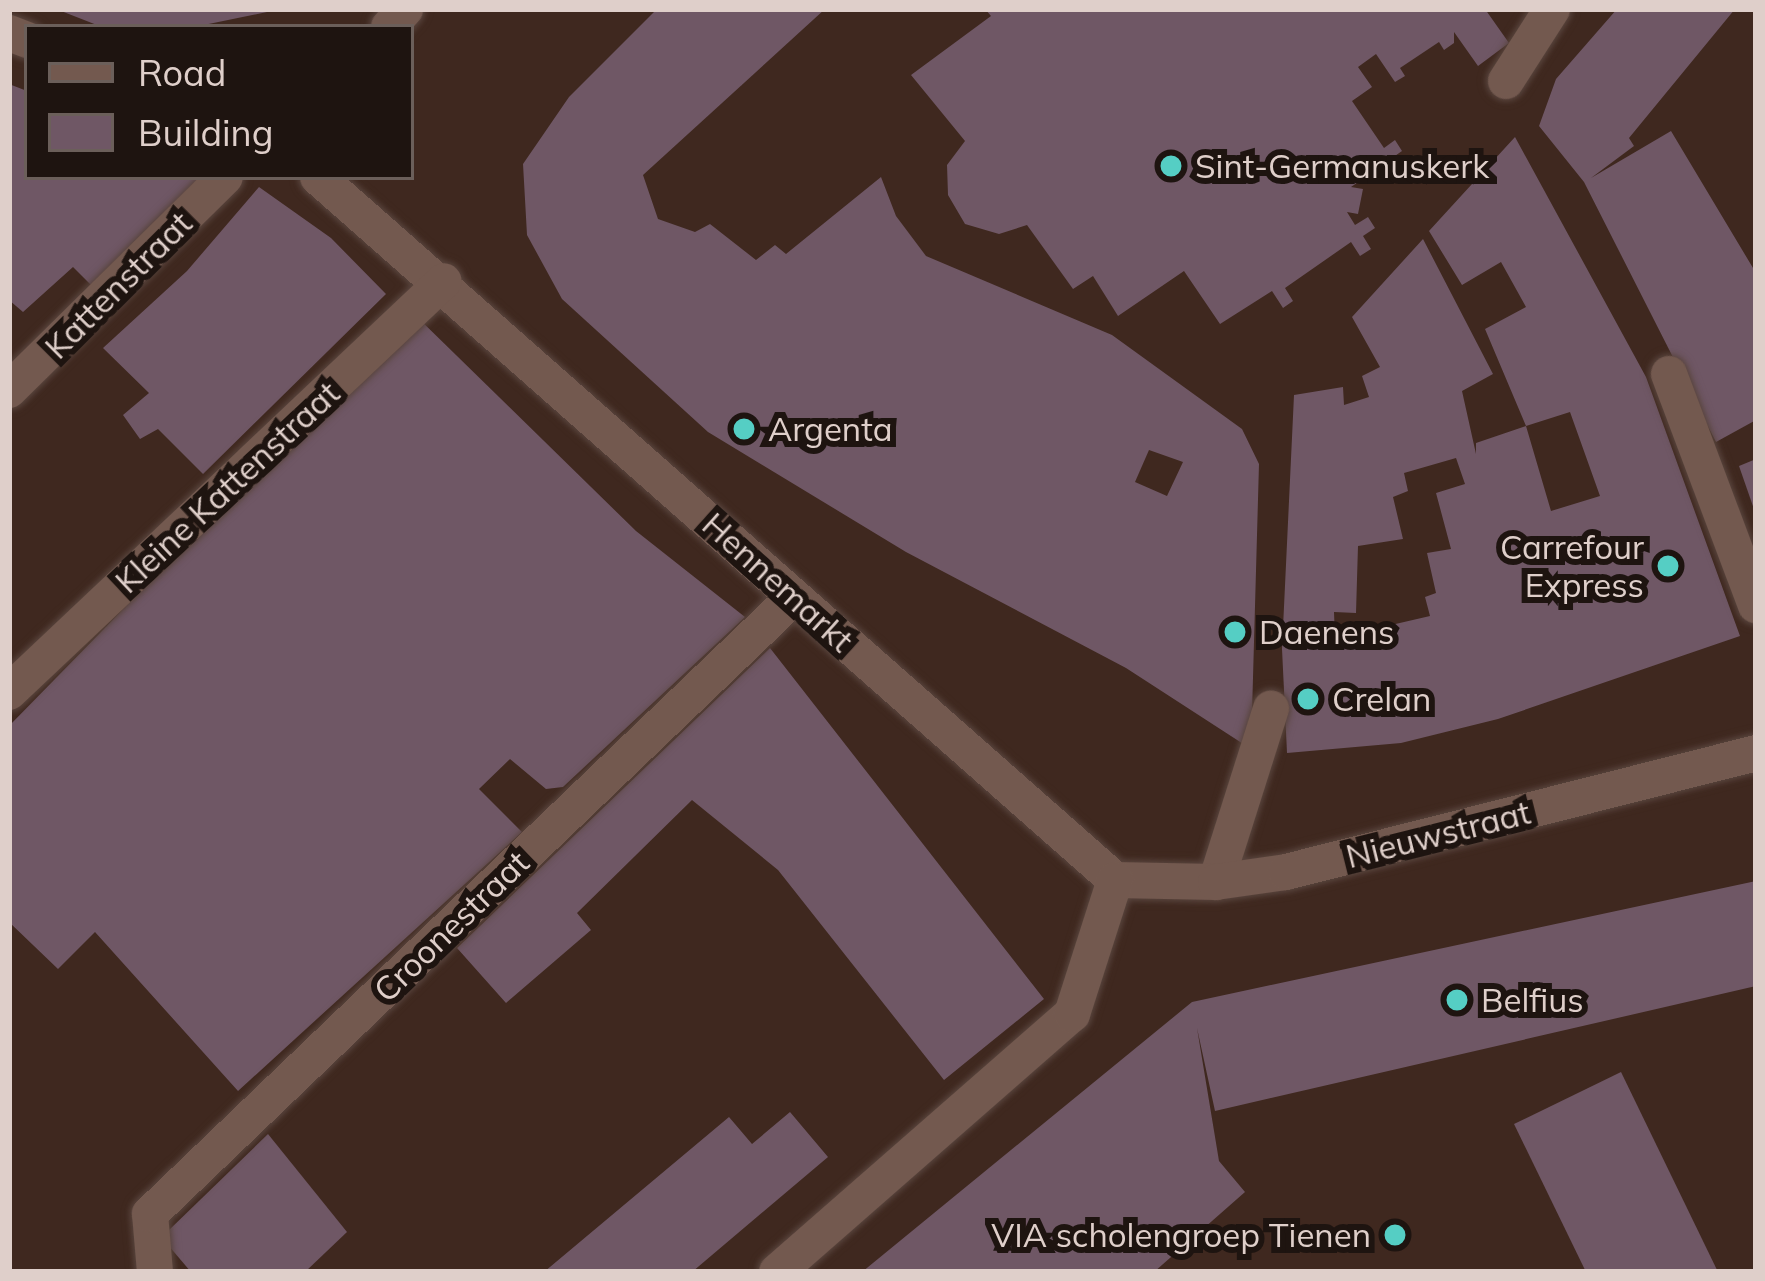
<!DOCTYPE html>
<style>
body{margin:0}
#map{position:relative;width:1765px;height:1281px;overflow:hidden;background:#3f281f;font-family:Mulish,sans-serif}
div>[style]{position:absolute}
.building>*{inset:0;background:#6f5765}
.roads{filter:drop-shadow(0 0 3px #59453e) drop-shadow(0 0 3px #59453e)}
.lane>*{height:36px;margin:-18px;padding:0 18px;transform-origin:18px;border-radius:18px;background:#73594f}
.street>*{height:36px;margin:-18px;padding:0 18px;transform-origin:18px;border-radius:18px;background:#73594f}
.dots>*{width:33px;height:33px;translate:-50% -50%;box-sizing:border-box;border:6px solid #1e1410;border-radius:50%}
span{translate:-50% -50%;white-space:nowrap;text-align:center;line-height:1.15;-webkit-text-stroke:12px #1e1410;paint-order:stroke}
.poi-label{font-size:33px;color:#dfcfca}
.left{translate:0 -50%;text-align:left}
.right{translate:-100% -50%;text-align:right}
.street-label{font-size:33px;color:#dfcfca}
.frame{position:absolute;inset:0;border:12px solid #dfcfca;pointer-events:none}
.legend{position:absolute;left:24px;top:24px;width:390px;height:156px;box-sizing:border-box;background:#1e1410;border:3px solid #6b5f5a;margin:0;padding:15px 21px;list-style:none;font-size:36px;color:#dfcfca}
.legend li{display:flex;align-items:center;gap:24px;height:60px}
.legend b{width:60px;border:3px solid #6b5f5a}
</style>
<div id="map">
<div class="building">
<div style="clip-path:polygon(56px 9px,266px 9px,267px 12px,194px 27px,102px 27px)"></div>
<div style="clip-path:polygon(evenodd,657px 9px,825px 9px,643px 175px,658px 219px,695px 232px,710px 224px,756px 260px,775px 245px,786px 254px,881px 177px,896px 216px,926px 256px,1112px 335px,1242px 429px,1259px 464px,1251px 749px,1126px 668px,906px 552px,708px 432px,562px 299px,527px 235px,523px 164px,569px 97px,657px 9px,1149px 450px,1183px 462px,1167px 496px,1135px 482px,1149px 450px)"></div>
<div style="clip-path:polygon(985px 9px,1485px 9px,1509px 43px,1478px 66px,1454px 32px,1454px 43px,1444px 50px,1439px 42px,1400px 68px,1405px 76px,1395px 82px,1376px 54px,1358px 67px,1372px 87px,1352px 101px,1384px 148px,1395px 140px,1402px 151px,1392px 158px,1398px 171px,1387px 178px,1380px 167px,1351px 187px,1363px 189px,1358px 214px,1347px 212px,1355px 225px,1368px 217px,1375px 228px,1363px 236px,1371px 249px,1360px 256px,1351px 242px,1285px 288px,1293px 301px,1283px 308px,1272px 291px,1220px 324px,1184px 271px,1118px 316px,1093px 276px,1073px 289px,1027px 225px,999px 234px,965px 224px,948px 195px,947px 165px,965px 141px,911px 75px,991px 16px)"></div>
<div style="clip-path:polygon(1617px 9px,1735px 9px,1629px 138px,1634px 146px,1591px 178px,1671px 131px,1756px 273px,1756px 420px,1716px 442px,1584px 182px,1539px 126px,1556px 79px)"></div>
<div style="clip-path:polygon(9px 84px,27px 91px,27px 177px,210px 177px,94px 288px,73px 267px,23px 312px,9px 300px)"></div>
<div style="clip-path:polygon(evenodd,1515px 137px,1646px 377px,1740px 636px,1498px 719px,1401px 743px,1287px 753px,1282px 649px,1294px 395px,1343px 387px,1344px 405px,1369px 397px,1362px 376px,1380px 367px,1352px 317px,1423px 239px,1493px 374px,1462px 391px,1476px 454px,1476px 443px,1526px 426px,1485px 329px,1526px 307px,1501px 262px,1462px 285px,1429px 231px,1515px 137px,1570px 412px,1600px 496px,1551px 511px,1526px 426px,1570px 412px,1515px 137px,1456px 458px,1465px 484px,1436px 493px,1451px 549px,1427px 553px,1436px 593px,1425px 597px,1430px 616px,1335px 638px,1334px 612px,1356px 613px,1358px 546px,1403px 539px,1393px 497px,1408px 491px,1404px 473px,1456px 458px)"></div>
<div style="clip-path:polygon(259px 187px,331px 238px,386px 294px,203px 474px,158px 429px,140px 439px,123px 415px,149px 393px,103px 348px,187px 271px)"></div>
<div style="clip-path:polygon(413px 313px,636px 531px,745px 617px,563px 787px,546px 789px,510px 759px,479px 789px,522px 832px,238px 1091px,95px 932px,58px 969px,9px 922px,9px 726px)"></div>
<div style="clip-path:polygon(1756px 459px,1756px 512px,1755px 512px,1739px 466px)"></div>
<div style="clip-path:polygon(770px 648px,1044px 999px,944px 1080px,778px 870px,692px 800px,577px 913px,591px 930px,506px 1003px,457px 948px)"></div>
<div style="clip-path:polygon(1756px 881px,1756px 986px,1215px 1111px,1197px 1028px,1219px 1161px,1245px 1192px,1154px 1272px,862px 1272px,1192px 1002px)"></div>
<div style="clip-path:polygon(1621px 1072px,1718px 1272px,1586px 1272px,1514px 1124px)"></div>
<div style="clip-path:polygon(790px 1112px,828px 1157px,692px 1272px,544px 1272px,729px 1117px,752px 1144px)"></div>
<div style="clip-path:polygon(268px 1134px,347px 1232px,305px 1272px,191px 1272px,168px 1245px,169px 1230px)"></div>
</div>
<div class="roads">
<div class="lane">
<div style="left:1506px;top:81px;width:85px;rotate:-57.4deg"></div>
<div style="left:1216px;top:882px;width:182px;rotate:-72.4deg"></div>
</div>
<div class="street">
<div style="left:389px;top:27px;width:24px;rotate:-48deg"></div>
<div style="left:9px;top:33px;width:19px;rotate:21deg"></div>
<div style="left:318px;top:177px;width:1063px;rotate:41.41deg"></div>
<div style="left:1669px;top:374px;width:247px;rotate:69.4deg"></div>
<div style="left:9px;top:390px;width:303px;rotate:-44.6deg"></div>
<div style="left:9px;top:692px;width:598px;rotate:-43.38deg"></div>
<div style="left:1115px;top:880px;width:101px;rotate:1.1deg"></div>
<div style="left:1216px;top:882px;width:71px;rotate:-8.1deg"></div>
<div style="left:1286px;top:872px;width:485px;rotate:-14.2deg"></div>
<div style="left:155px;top:1272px;width:58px;rotate:-94.9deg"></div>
<div style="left:150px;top:1214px;width:892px;rotate:-43.77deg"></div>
<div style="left:777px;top:1272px;width:392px;rotate:-41.2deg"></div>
<div style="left:1072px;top:1014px;width:141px;rotate:-72.2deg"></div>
</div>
</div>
<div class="dots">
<div style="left:1171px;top:166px;background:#55cec4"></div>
<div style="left:744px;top:429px;background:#55cec4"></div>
<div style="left:1668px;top:566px;background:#55cec4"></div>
<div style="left:1235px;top:632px;background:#55cec4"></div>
<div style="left:1308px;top:699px;background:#55cec4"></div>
<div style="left:1457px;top:1000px;background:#55cec4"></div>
<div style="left:1395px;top:1235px;background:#55cec4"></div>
</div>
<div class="poi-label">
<span class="left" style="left:1195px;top:166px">Sint-Germanuskerk</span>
<span class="left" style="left:768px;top:429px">Argenta</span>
<span class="right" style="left:1644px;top:566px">Carrefour<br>Express</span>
<span class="left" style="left:1259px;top:632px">Daenens</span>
<span class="left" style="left:1332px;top:699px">Crelan</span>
<span class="left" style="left:1481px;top:1000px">Belfius</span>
<span class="right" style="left:1371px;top:1235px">VIA scholengroep Tienen</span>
</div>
<div class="street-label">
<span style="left:118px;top:285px;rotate:-45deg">Kattenstraat</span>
<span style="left:227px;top:487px;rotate:-43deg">Kleine Kattenstraat</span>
<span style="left:778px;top:582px;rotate:42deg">Hennemarkt</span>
<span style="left:1438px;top:834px;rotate:-14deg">Nieuwstraat</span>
<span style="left:451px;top:926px;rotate:-44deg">Croonestraat</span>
</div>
<div class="frame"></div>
<ul class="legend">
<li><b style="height:15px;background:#73594f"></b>Road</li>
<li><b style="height:33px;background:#6f5765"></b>Building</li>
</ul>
</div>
